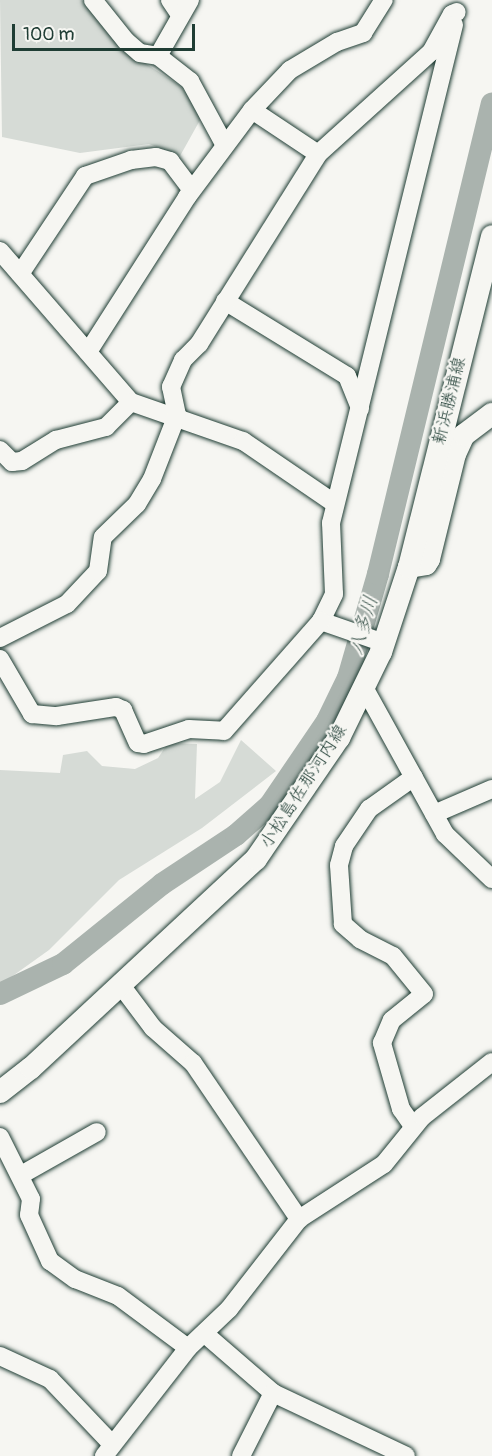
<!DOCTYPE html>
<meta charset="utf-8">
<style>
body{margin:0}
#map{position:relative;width:492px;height:1456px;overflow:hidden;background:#f6f6f2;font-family:Pangolin,"Klee One",sans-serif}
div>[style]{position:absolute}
.green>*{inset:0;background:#d6dbd6}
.river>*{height:22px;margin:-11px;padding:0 11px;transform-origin:11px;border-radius:11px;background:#aab3ae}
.roads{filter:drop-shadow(0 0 2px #1f3d34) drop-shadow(0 0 2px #1f3d34)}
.minor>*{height:18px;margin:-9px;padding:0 9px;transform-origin:9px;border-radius:9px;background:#f6f6f2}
.major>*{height:22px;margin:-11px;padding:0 11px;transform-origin:11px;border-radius:11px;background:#f6f6f2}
span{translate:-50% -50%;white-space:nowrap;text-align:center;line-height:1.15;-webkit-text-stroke:4.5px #f6f6f2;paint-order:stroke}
.street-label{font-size:18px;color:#1f3d34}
.water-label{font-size:20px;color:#425a52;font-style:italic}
.scale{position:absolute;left:12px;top:24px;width:183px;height:27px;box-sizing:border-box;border:3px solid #1f3d34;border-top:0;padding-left:8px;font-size:18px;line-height:21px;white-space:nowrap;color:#1f3d34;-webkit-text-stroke:4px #f6f6f2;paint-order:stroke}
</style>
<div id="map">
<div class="green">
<div style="clip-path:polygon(0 0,82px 0,123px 49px,179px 85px,204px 113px,180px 156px,149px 144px,80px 153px,2px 137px)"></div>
<div style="clip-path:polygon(241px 740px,276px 771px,202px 828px,119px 880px,49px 950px,0 985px,0 770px,60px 773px,63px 755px,87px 751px,102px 766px,135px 769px,158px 758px,168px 743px,197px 744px,195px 799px,220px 782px)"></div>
</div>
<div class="river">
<div style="left:0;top:994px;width:70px;rotate:-25.5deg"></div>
<div style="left:63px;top:964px;width:127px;rotate:-38.9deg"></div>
<div style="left:162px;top:884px;width:89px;rotate:-33.5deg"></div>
<div style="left:236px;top:835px;width:45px;rotate:-41.4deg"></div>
<div style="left:270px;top:805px;width:102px;rotate:-55.8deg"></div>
<div style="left:327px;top:721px;width:48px;rotate:-64deg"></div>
<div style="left:348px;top:678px;width:108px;rotate:-73.9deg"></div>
<div style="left:378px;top:574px;width:484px;rotate:-76.4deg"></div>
</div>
<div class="roads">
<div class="minor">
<div style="left:93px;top:0;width:53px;rotate:51.2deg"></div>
<div style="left:126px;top:41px;width:18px;rotate:41deg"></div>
<div style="left:140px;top:53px;width:18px;rotate:9deg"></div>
<div style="left:170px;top:0;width:18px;rotate:56deg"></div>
<div style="left:190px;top:0;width:64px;rotate:119.7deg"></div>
<div style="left:158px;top:56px;width:41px;rotate:38deg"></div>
<div style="left:190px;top:81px;width:72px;rotate:61.6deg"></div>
<div style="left:252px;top:110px;width:55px;rotate:-46.5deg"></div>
<div style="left:290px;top:70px;width:55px;rotate:-30.8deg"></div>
<div style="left:337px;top:42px;width:28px;rotate:-19deg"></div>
<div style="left:363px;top:33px;width:39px;rotate:-58deg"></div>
<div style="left:0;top:251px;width:200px;rotate:49.1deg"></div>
<div style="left:20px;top:274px;width:118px;rotate:-56.4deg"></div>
<div style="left:85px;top:176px;width:49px;rotate:-19.2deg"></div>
<div style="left:131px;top:160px;width:25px;rotate:-7deg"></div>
<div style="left:156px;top:157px;width:15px;rotate:16deg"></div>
<div style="left:170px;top:161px;width:36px;rotate:53deg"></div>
<div style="left:225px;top:301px;width:143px;rotate:31.6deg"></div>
<div style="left:347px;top:376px;width:35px;rotate:68deg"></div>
<div style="left:88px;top:352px;width:184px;rotate:-57.4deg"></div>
<div style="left:187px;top:197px;width:109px;rotate:-53.2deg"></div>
<div style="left:252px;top:110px;width:79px;rotate:33.7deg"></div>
<div style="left:0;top:450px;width:17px;rotate:45deg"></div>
<div style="left:12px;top:462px;width:10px;rotate:-6deg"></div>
<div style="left:22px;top:461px;width:40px;rotate:-32deg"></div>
<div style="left:56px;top:440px;width:52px;rotate:-14.6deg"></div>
<div style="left:106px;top:427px;width:35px;rotate:-45deg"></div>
<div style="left:131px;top:402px;width:119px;rotate:19.2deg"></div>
<div style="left:243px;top:441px;width:110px;rotate:34.3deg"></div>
<div style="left:0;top:638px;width:75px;rotate:-26.9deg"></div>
<div style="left:67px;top:604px;width:45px;rotate:-46.8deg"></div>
<div style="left:98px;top:571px;width:34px;rotate:-82deg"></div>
<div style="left:103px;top:537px;width:47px;rotate:-44.1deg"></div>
<div style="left:137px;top:504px;width:29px;rotate:-59deg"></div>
<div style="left:152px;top:479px;width:69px;rotate:-68.7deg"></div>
<div style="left:177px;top:415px;width:29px;rotate:-102deg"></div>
<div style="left:171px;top:387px;width:30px;rotate:-66deg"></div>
<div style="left:183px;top:360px;width:23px;rotate:-45deg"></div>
<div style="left:199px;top:344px;width:224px;rotate:-57.9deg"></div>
<div style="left:318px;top:154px;width:152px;rotate:-42.1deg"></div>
<div style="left:431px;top:52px;width:43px;rotate:-61.1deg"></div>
<div style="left:452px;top:14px;width:5px;rotate:-22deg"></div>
<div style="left:384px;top:643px;width:67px;rotate:-160.8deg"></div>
<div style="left:321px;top:621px;width:30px;rotate:-64deg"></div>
<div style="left:334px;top:594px;width:71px;rotate:-92.4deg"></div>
<div style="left:331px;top:523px;width:513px;rotate:-76.13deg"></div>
<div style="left:0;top:659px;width:64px;rotate:59.8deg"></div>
<div style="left:32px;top:714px;width:25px;rotate:5deg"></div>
<div style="left:57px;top:716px;width:60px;rotate:-8.7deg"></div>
<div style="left:116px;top:707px;width:8px;rotate:23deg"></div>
<div style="left:123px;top:710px;width:36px;rotate:66deg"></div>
<div style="left:138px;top:743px;width:6px;rotate:9deg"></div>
<div style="left:144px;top:744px;width:47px;rotate:-18.4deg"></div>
<div style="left:189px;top:729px;width:35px;rotate:3deg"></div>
<div style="left:224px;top:731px;width:147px;rotate:-48.6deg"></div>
<div style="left:365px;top:689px;width:166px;rotate:61.1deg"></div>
<div style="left:445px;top:834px;width:65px;rotate:43.8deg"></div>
<div style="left:434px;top:814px;width:63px;rotate:-23.3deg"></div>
<div style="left:120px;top:984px;width:55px;rotate:53.1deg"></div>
<div style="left:153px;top:1028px;width:53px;rotate:41.2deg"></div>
<div style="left:193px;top:1063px;width:189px;rotate:55.8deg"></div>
<div style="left:413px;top:1126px;width:21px;rotate:-125deg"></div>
<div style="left:401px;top:1109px;width:69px;rotate:-106.1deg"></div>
<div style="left:382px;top:1043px;width:25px;rotate:-67deg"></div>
<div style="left:392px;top:1020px;width:41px;rotate:-39.1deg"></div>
<div style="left:424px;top:994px;width:49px;rotate:-129.2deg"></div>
<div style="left:393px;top:956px;width:37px;rotate:-153deg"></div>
<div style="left:360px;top:939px;width:23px;rotate:-139deg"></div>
<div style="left:343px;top:924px;width:59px;rotate:-93.9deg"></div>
<div style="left:339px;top:865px;width:20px;rotate:-75deg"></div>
<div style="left:344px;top:846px;width:45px;rotate:-56deg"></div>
<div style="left:369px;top:809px;width:55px;rotate:-35.4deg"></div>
<div style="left:0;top:1137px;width:69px;rotate:63.4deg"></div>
<div style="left:31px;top:1199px;width:16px;rotate:97deg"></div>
<div style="left:29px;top:1215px;width:51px;rotate:65.5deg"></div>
<div style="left:50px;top:1261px;width:31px;rotate:36deg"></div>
<div style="left:75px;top:1279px;width:46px;rotate:21.6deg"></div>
<div style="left:118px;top:1296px;width:87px;rotate:36.6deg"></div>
<div style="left:21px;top:1175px;width:87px;rotate:-29.5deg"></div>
<div style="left:205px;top:1334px;width:90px;rotate:40.9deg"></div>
<div style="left:273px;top:1393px;width:147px;rotate:25.3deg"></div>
<div style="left:0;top:1356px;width:55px;rotate:24.7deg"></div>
<div style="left:50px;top:1379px;width:90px;rotate:46.4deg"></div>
<div style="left:104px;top:1456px;width:137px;rotate:-52.1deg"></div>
<div style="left:188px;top:1348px;width:57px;rotate:-43.6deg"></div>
<div style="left:229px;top:1309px;width:114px;rotate:-52.1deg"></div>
<div style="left:299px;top:1219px;width:101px;rotate:-32.9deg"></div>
<div style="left:384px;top:1164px;width:60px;rotate:-51deg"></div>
<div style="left:422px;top:1117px;width:89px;rotate:-38.2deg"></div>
<div style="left:241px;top:1456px;width:71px;rotate:-63.1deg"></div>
</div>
<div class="major">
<div style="left:409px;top:567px;width:17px;rotate:-10deg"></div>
<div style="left:426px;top:564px;width:6px;rotate:-59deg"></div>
<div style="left:429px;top:559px;width:108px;rotate:-76.1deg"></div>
<div style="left:455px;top:454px;width:21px;rotate:-65deg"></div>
<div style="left:464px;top:435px;width:35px;rotate:-37deg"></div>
<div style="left:0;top:1092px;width:39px;rotate:-38deg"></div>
<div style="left:31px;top:1068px;width:307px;rotate:-42.9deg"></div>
<div style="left:256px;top:859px;width:147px;rotate:-55.6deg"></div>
<div style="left:339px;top:738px;width:96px;rotate:-64deg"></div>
<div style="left:381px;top:652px;width:89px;rotate:-71.8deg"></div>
<div style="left:409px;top:567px;width:341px;rotate:-75.9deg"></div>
</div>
</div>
<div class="street-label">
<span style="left:450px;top:401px;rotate:-76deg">新浜勝浦線</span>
<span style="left:304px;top:787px;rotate:-57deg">小松島佐那河内線</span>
</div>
<div class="water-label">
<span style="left:363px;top:625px;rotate:-74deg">八多川</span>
</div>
<div class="scale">100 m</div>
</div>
